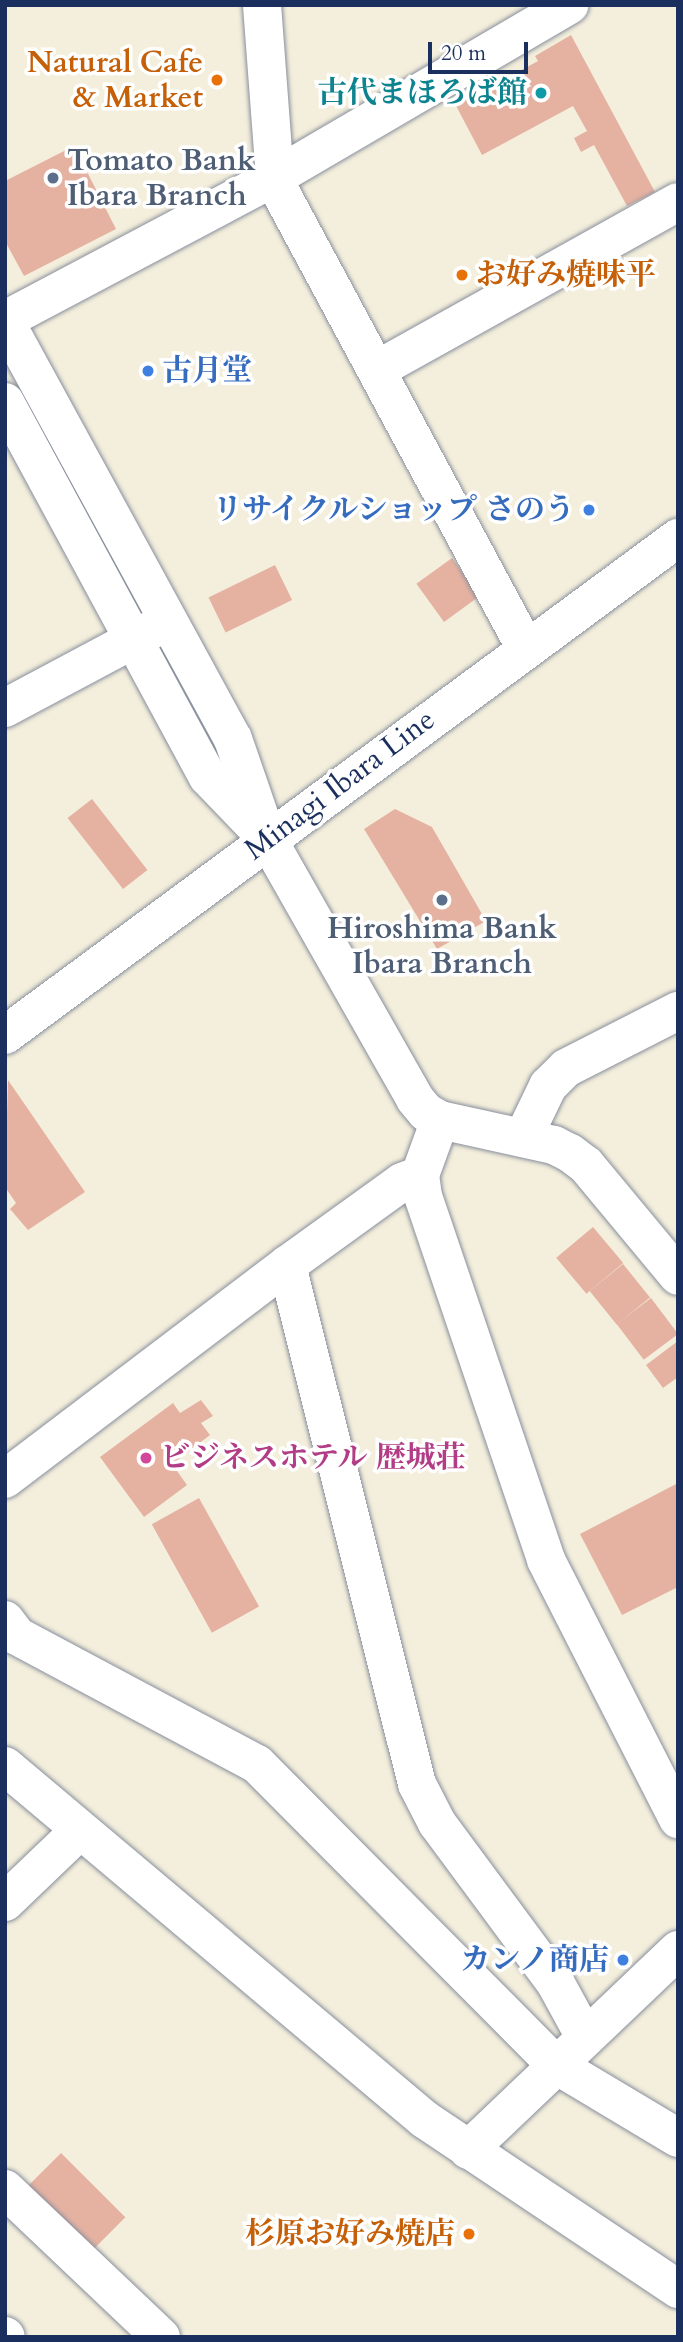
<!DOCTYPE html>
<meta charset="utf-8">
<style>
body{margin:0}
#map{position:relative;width:683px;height:2342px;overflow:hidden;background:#f4efdc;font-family:Cardo,"Noto Serif JP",serif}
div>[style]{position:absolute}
.building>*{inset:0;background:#e5b2a2;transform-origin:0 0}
.roads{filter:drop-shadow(0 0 2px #888f9d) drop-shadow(0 0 2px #888f9d)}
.minor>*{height:38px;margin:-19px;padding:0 19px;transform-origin:19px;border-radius:19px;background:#fff}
.major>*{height:38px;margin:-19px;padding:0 19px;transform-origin:19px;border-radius:19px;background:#fff}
.dots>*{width:19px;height:19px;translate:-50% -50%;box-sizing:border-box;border:4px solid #fff;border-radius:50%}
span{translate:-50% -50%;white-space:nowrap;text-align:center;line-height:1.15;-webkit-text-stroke:7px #fff;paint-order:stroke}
.food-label{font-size:30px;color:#c56008;font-weight:700}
.right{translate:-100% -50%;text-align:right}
.left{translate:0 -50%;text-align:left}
.culture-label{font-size:30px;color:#0d838f;font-weight:700}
.service-label{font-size:30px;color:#4e5e75;font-weight:700}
.shop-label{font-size:30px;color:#366cbe;font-weight:700}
.street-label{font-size:30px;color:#1b2f5e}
.hotel-label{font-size:30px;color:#b23c85;font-weight:700}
.frame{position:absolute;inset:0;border:7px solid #1b2f5e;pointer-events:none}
.scale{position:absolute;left:428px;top:42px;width:100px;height:32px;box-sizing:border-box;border:4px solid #1b2f5e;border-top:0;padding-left:9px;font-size:21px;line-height:24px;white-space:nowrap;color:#1b2f5e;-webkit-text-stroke:5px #fff;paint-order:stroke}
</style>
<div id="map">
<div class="building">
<div style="clip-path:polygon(571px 35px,655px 192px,627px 206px,594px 145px,581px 152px,574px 138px,587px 131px,573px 106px,482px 155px,453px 100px,474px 89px,477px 94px,538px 61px,535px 56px)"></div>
<div style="clip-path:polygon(74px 146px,116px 229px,24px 276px,5px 241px,5px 181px)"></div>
<div style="left:452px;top:558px;width:47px;height:44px;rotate:54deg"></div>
<div style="left:275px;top:565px;width:39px;height:74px;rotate:64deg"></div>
<div style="left:92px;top:799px;width:90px;height:31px;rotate:52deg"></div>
<div style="clip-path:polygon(395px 809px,432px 827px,486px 921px,437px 949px,364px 829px)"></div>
<div style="clip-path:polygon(8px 1080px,85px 1192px,28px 1230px,10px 1209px,16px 1203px,5px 1187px)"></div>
<div style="left:593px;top:1227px;width:47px;height:48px;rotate:50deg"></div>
<div style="left:623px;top:1264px;width:43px;height:43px;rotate:51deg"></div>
<div style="left:651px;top:1298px;width:45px;height:43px;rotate:53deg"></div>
<div style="clip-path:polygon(678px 1341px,678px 1377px,663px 1388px,646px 1365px)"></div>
<div style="clip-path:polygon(201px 1400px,213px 1416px,201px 1423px,210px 1435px,172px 1464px,187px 1485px,144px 1517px,100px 1457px,173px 1403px,180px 1413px)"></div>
<div style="clip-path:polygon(678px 1483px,678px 1587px,622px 1615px,580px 1534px)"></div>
<div style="left:199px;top:1498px;width:124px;height:54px;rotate:61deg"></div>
<div style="left:61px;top:2153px;width:91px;height:51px;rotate:45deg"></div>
</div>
<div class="roads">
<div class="minor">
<div style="left:262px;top:5px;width:172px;rotate:85.7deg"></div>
<div style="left:275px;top:177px;width:19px;rotate:69deg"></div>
<div style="left:282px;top:195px;width:513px;rotate:61.74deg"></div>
<div style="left:5px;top:320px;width:306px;rotate:-27.9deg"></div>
<div style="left:275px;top:177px;width:341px;rotate:-30.3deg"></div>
<div style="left:5px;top:321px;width:476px;rotate:61.4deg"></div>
<div style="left:233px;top:739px;width:105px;rotate:71deg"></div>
<div style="left:267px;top:838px;width:300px;rotate:60.4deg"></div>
<div style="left:415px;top:1099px;width:17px;rotate:50deg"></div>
<div style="left:426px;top:1112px;width:16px;rotate:30deg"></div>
<div style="left:440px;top:1120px;width:117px;rotate:12.4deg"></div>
<div style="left:554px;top:1145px;width:18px;rotate:27deg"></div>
<div style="left:570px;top:1153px;width:20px;rotate:37deg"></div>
<div style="left:586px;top:1165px;width:144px;rotate:50.3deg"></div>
<div style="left:378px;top:369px;width:343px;rotate:-29.1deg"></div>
<div style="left:5px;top:402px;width:426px;rotate:61.6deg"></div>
<div style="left:208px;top:777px;width:75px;rotate:46.1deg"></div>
<div style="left:5px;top:708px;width:170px;rotate:-28.1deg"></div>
<div style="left:440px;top:1120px;width:59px;rotate:110deg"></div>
<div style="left:420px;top:1175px;width:21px;rotate:82deg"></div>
<div style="left:423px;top:1196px;width:384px;rotate:71.3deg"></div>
<div style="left:546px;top:1560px;width:291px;rotate:63deg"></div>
<div style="left:523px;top:1138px;width:58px;rotate:-64.3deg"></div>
<div style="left:548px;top:1086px;width:25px;rotate:-45deg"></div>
<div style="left:566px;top:1068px;width:126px;rotate:-27deg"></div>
<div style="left:287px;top:1265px;width:535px;rotate:75.94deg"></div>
<div style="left:417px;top:1784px;width:44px;rotate:62.9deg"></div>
<div style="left:437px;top:1823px;width:200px;rotate:53.5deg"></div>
<div style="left:556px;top:1984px;width:60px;rotate:61.3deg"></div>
<div style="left:5px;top:1479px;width:354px;rotate:-37.2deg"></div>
<div style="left:287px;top:1265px;width:142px;rotate:-35.8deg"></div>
<div style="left:402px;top:1182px;width:19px;rotate:-21deg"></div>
<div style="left:5px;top:1620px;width:20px;rotate:53deg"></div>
<div style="left:17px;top:1636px;width:272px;rotate:28.1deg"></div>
<div style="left:257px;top:1764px;width:424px;rotate:45.2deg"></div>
<div style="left:556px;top:2065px;width:142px;rotate:30.9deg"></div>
<div style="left:5px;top:1766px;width:548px;rotate:40.11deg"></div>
<div style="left:424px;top:2119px;width:306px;rotate:33.8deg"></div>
<div style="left:5px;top:1902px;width:103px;rotate:-43.8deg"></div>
<div style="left:468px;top:2150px;width:290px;rotate:-43.6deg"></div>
<div style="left:5px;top:2189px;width:215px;rotate:43.5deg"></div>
<div style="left:5px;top:2336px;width:1px;rotate:45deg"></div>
</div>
<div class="major">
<div style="left:5px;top:1035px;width:837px;rotate:-36.45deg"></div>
</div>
</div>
<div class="dots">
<div style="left:217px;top:80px;background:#e8710a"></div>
<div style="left:541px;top:93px;background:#0f9aa8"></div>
<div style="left:53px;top:178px;background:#5c6f8a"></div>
<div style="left:462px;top:275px;background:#e8710a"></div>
<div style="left:148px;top:371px;background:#3f7fe0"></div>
<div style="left:589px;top:510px;background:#3f7fe0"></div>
<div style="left:442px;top:900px;background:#5c6f8a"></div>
<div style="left:146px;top:1458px;background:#d1479c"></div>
<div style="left:623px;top:1960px;background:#3f7fe0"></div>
<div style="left:469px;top:2234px;background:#e8710a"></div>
</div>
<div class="food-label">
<span class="right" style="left:203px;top:80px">Natural Cafe<br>&amp; Market</span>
<span class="left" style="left:476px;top:275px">お好み焼味平</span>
<span class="right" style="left:455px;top:2234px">杉原お好み焼店</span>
</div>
<div class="culture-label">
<span class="right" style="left:527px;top:93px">古代まほろば館</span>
</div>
<div class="service-label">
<span class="left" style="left:67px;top:178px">Tomato Bank<br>Ibara Branch</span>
<span style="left:442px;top:946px">Hiroshima Bank<br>Ibara Branch</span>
</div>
<div class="shop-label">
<span class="left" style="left:162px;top:371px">古月堂</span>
<span class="right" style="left:575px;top:510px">リサイクルショップ さのう</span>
<span class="right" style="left:609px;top:1960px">カンノ商店</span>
</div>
<div class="street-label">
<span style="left:340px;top:785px;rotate:-37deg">Minagi Ibara Line</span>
</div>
<div class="hotel-label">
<span class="left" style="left:160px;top:1458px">ビジネスホテル 歴城荘</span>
</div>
<div class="frame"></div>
<div class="scale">20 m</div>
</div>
